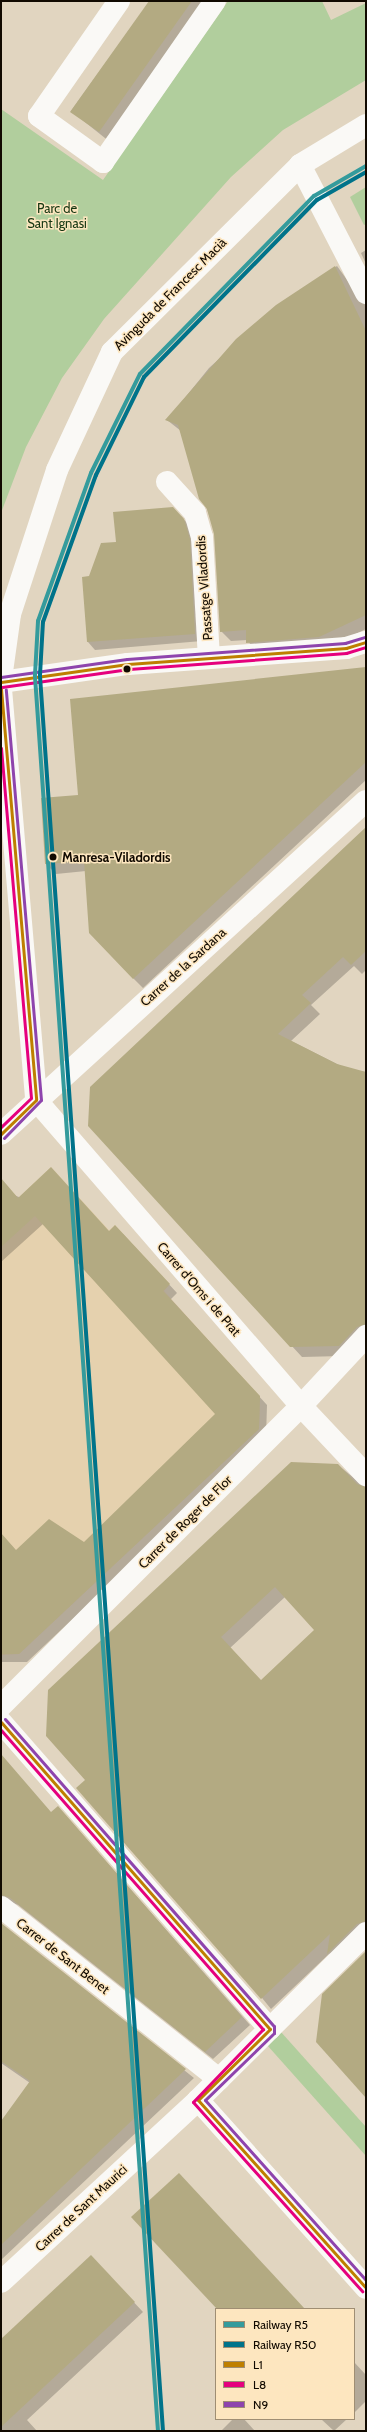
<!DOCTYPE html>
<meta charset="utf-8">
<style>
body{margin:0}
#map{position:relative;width:367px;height:2432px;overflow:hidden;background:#e1d5c0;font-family:Cabin,sans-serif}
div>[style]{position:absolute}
.built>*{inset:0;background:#e5d1ae}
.green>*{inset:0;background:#b1ce9d}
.shadow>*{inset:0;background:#0003}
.building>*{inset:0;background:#b3aa82}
.minor>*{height:22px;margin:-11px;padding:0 11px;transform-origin:11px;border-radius:11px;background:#faf9f6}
.bus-1>*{height:3px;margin:-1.5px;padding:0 1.5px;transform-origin:1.5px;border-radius:1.5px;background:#be7f00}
.bus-2>*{height:3px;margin:-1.5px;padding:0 1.5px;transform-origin:1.5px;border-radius:1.5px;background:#e5007d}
.bus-3>*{height:3px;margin:-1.5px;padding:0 1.5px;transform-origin:1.5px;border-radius:1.5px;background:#8e44ad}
.rail-1>*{height:4px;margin:-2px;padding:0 2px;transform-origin:2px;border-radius:2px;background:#349b9c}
.rail-2>*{height:4px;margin:-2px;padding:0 2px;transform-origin:2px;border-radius:2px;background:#00738a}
.dots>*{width:11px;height:11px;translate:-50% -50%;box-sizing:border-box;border:2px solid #fde6bf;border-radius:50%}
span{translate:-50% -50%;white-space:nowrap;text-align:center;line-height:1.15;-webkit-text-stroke:3px #fde6bf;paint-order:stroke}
.park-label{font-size:13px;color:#163712}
.street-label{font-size:13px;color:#110a01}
.stop-label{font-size:13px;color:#110a01;font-weight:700}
.left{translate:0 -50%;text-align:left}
.frame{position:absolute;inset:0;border:2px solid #110a01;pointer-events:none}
.legend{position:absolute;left:215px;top:2308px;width:140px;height:112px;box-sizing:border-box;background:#fde6bf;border:1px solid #9f8e73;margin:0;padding:5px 7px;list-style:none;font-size:12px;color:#110a01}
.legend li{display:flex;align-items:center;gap:8px;height:20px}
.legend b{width:20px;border:1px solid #9f8e73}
</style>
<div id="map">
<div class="built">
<div style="clip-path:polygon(51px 1167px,109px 1230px,115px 1225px,170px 1284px,164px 1291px,260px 1396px,259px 1429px,19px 1654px,1px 1655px,1px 1189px,6px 1184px,18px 1198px)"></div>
</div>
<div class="green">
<div style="clip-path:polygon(228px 1px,322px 1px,331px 20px,366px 3px,366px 80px,283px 130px,231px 177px,104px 319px,62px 378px,26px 447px,1px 513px,1px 109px,103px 180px)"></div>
<div style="clip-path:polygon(366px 187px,366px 224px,364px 225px,350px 197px)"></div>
<div style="clip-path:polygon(281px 2032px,366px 2127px,366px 2156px,267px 2045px)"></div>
</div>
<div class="shadow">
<div style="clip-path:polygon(150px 1px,209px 1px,110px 142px,71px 111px)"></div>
<div style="clip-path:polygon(366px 250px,366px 264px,361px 253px)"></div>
<div style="clip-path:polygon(337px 266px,366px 306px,366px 629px,329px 647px,257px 652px,247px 640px,231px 641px,221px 631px,215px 533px,181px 431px,167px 420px,209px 368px,277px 306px)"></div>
<div style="clip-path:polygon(181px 516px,191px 528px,202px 641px,95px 650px,88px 642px,90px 577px,117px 542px)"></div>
<div style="clip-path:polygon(366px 668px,366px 780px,143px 988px,133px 978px,86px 871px,56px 874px,46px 864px,42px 799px,79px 796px)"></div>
<div style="clip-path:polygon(366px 828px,366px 970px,362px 974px,354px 966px,311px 1005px,320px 1014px,291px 1041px,349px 1070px,366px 1072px,366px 1328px,342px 1356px,302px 1357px,89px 1126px)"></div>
<div style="clip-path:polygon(1px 1190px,109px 1232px,123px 1234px,177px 1293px,171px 1299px,267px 1405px,266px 1437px,27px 1662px,1px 1662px,1px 1534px,16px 1551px,84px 1543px,216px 1414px,43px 1224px,1px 1262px)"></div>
<div style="clip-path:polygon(366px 1380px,366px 1407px,365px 1382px)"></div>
<div style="clip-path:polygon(evenodd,338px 1465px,366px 1488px,366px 1937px,329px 1954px,271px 2009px,86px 1780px,338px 1465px,285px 1597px,315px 1630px,262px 1682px,230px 1648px,285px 1597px)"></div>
<div style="clip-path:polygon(1px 1757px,51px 1813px,65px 1815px,250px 2025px,213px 2059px,18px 1905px,11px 1902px,1px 1906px)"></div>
<div style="clip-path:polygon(1px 1924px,194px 2078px,1px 2260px,1px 2122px,30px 2083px,1px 2063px)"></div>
<div style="clip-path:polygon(100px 2266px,143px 2312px,27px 2420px,37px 2431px,1px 2431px,1px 2340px)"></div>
<div style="clip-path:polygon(354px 2362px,366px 2375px,366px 2401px,354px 2413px)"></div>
<div style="clip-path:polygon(233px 2419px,244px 2419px,255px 2431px,221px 2431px)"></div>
<div style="clip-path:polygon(321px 2419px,347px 2419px,334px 2431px)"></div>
</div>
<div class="building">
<div style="clip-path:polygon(149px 1px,192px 1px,99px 132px,70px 112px)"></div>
<div style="clip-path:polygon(335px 266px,366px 331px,366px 615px,319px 637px,246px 643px,246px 630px,220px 632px,214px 534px,207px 509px,199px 499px,178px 425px,165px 420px,236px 339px,276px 305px)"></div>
<div style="clip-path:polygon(173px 507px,184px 519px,190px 539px,195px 634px,87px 642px,82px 577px,89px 576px,101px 543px,116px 542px,113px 512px)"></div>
<div style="clip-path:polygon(366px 667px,366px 762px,133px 979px,89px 933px,84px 861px,45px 864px,41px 798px,78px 795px,70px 699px)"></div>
<div style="clip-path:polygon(366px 827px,366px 951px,351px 965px,343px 957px,302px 995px,311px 1003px,278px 1034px,337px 1064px,366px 1072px,366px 1324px,357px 1327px,339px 1346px,290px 1347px,88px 1126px,90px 1087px)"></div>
<div style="clip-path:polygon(51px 1167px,109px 1231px,115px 1225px,170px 1284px,163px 1291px,260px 1396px,259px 1429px,19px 1654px,1px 1654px,1px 1533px,16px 1550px,49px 1519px,84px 1542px,215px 1414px,35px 1216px,1px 1247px,1px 1178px,18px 1198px)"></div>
<div style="clip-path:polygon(evenodd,291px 1462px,338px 1464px,357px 1484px,366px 1487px,366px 1921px,357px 1924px,327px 1954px,330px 1934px,261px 1999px,76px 1788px,85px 1780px,46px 1736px,48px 1690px,291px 1462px,275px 1587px,314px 1630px,261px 1680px,221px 1637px,275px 1587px)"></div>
<div style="clip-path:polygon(1px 1754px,51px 1812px,58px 1806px,242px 2017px,205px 2052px,9px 1897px,1px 1895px)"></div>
<div style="clip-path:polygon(1px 1923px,186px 2069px,1px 2245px,1px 2121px,30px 2081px,1px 2061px)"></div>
<div style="clip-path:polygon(366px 1951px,366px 2098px,316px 2042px,322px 1994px)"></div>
<div style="clip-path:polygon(179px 2173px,268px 2269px,305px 2309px,217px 2309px,156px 2244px,131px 2217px)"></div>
<div style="clip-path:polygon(91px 2255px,135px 2302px,1px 2427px,1px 2339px)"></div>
</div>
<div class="minor">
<div style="left:119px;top:1px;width:140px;rotate:124.8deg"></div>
<div style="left:39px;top:116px;width:79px;rotate:35.7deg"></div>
<div style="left:103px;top:162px;width:196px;rotate:-55.2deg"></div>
<div style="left:300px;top:165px;width:144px;rotate:62.7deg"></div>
<div style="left:167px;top:482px;width:42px;rotate:47.9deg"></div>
<div style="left:195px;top:513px;width:25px;rotate:74deg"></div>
<div style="left:202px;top:537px;width:120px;rotate:86.7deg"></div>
<div style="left:1px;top:679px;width:66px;rotate:-82.1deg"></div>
<div style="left:10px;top:614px;width:151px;rotate:-71.9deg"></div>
<div style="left:57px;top:470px;width:130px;rotate:-65deg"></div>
<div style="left:112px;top:352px;width:265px;rotate:-44.8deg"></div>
<div style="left:300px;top:165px;width:77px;rotate:-31.2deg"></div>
<div style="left:1px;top:682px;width:128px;rotate:-8.1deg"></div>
<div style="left:128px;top:664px;width:219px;rotate:-4.2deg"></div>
<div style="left:346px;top:648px;width:21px;rotate:-17deg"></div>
<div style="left:1px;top:689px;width:412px;rotate:85.1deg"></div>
<div style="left:36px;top:1100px;width:405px;rotate:49.1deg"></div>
<div style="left:301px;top:1406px;width:95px;rotate:46.7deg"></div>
<div style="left:1px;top:1134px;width:494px;rotate:-42.4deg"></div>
<div style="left:1px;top:1706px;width:424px;rotate:-45deg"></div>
<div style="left:301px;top:1406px;width:96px;rotate:-47.1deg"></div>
<div style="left:1px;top:1722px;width:408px;rotate:48.8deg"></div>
<div style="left:1px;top:1907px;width:278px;rotate:38.3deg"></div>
<div style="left:198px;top:2100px;width:252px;rotate:48.2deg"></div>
<div style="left:1px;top:2282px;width:268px;rotate:-42.7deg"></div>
<div style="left:198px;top:2100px;width:237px;rotate:-44.8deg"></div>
</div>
<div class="bus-1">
<div style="left:1px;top:682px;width:128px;rotate:-8.1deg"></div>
<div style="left:128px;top:664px;width:219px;rotate:-4.2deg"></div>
<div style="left:346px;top:648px;width:21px;rotate:-17deg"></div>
<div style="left:1px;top:689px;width:412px;rotate:85.1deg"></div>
<div style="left:36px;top:1100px;width:49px;rotate:135.8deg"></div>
<div style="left:1px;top:1722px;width:408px;rotate:48.8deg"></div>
<div style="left:270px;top:2029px;width:101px;rotate:135.4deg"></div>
<div style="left:198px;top:2100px;width:252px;rotate:48.2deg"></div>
</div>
<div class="bus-2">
<div style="left:2px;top:687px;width:128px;rotate:-8.1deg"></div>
<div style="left:129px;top:669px;width:218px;rotate:-4.2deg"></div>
<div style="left:346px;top:653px;width:21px;rotate:-17deg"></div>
<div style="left:1px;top:748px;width:351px;rotate:85.1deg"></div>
<div style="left:31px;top:1098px;width:42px;rotate:136deg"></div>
<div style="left:1px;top:1730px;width:398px;rotate:48.8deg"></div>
<div style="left:263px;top:2029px;width:101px;rotate:133.8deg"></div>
<div style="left:193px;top:2102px;width:254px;rotate:48.2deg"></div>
</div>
<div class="bus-3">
<div style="left:1px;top:677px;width:127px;rotate:-8.1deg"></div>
<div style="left:127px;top:659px;width:219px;rotate:-4.2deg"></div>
<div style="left:345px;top:643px;width:21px;rotate:-17deg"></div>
<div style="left:4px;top:1138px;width:53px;rotate:-45.8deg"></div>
<div style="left:41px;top:1100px;width:412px;rotate:-94.9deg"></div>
<div style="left:5px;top:1719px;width:408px;rotate:48.8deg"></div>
<div style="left:274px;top:2026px;width:7px;rotate:90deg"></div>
<div style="left:274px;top:2033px;width:96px;rotate:135.8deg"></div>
<div style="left:205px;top:2100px;width:241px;rotate:48.2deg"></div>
</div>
<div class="rail-1">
<div style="left:158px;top:2431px;width:1760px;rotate:-94.01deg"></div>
<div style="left:35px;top:675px;width:54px;rotate:-86.8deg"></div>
<div style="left:38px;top:621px;width:157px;rotate:-70.3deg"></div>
<div style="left:91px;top:473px;width:110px;rotate:-63.7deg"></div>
<div style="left:140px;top:374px;width:249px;rotate:-45.7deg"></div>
<div style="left:314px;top:196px;width:60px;rotate:-30deg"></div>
</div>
<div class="rail-2">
<div style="left:163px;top:2431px;width:1760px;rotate:-94.01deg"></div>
<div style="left:40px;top:675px;width:53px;rotate:-86.8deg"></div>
<div style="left:43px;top:622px;width:156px;rotate:-70.2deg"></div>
<div style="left:96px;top:475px;width:109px;rotate:-63.9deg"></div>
<div style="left:144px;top:377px;width:248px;rotate:-45.7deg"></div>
<div style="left:317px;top:200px;width:56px;rotate:-29.7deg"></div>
</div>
<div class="dots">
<div style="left:127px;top:669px;background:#110a01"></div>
<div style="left:53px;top:857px;background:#110a01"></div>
</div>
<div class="park-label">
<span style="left:57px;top:216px">Parc de<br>Sant Ignasi</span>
</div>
<div class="street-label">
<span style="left:170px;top:294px;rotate:-45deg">Avinguda de Francesc Macià</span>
<span style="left:204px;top:588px;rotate:-94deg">Passatge Viladordis</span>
<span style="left:183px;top:967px;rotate:-42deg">Carrer de la Sardana</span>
<span style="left:199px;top:1289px;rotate:49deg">Carrer d'Oms i de Prat</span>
<span style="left:185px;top:1522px;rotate:-45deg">Carrer de Roger de Flor</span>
<span style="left:63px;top:1956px;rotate:38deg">Carrer de Sant Benet</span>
<span style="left:81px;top:2208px;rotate:-43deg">Carrer de Sant Maurici</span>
</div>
<div class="stop-label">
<span class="left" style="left:62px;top:857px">Manresa-Viladordis</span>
</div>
<div class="frame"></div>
<ul class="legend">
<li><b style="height:5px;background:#349b9c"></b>Railway R5</li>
<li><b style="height:5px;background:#00738a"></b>Railway R50</li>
<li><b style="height:5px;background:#be7f00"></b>L1</li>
<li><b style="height:5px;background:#e5007d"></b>L8</li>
<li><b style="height:5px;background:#8e44ad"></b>N9</li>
</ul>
</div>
